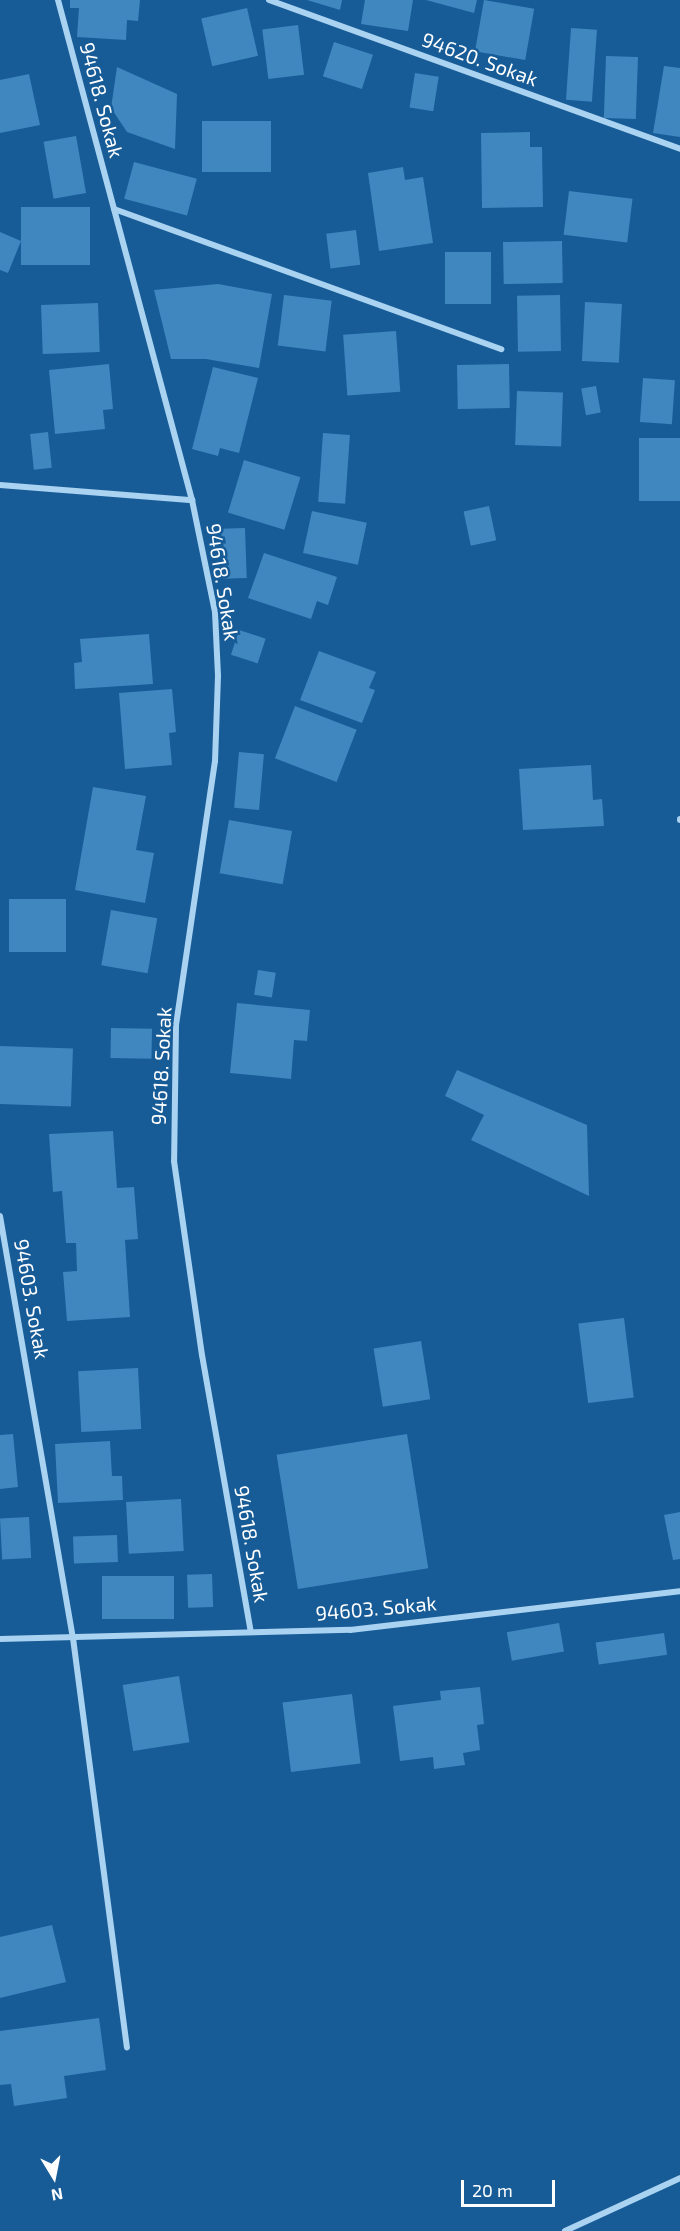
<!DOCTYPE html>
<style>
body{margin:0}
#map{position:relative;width:680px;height:2231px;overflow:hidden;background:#175c97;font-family:"Exo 2",sans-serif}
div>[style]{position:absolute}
.building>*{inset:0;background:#4086bf;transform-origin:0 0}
.street>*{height:6px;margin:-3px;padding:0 3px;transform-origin:3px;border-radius:3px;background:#aad2f1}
span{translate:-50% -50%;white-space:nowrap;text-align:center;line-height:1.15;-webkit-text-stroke:5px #175c97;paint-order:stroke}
.street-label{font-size:20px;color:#fff}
.north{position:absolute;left:24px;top:2147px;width:60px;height:60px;-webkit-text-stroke:4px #175c97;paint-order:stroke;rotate:170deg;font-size:16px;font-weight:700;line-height:24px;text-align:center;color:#fff}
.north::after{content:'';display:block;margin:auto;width:21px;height:27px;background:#fff;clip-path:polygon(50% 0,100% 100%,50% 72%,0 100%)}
.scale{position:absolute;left:461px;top:2180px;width:94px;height:27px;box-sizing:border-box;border:3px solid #fff;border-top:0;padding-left:8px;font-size:18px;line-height:21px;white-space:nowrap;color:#fff;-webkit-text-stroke:4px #175c97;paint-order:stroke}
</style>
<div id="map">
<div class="building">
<div style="clip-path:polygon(70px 0,140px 0,138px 21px,127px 20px,126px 40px,77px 37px,79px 8px,70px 8px)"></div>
<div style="clip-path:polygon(307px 0,342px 0,340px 10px)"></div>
<div style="clip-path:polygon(365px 0,413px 0,408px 31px,361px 24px)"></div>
<div style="clip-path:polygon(426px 0,477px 0,474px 13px)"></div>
<div style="left:484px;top:0;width:51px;height:52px;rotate:10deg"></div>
<div style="left:247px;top:8px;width:49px;height:47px;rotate:77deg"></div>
<div style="left:298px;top:25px;width:50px;height:36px;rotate:83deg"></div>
<div style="left:571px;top:28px;width:26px;height:72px;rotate:4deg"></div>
<div style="left:334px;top:42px;width:41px;height:36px;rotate:18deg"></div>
<div style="left:606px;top:56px;width:32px;height:62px;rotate:2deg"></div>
<div style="clip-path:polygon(664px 66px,680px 68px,680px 137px,653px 133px)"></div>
<div style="clip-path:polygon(117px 67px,177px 94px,175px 149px,127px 132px,111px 108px)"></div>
<div style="left:415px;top:73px;width:24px;height:35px;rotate:9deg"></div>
<div style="clip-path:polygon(29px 74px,40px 125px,0 133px,0 80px)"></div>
<div style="left:202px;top:121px;width:69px;height:51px"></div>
<div style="clip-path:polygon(530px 132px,530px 147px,542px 147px,543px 207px,482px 208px,481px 133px)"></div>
<div style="left:76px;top:136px;width:58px;height:33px;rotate:80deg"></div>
<div style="left:134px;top:162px;width:65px;height:38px;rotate:15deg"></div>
<div style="clip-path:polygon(403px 167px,405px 180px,423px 177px,433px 243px,379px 251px,368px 173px)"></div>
<div style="left:569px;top:191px;width:64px;height:44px;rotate:7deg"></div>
<div style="left:21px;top:207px;width:69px;height:58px"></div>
<div style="left:356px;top:230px;width:35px;height:30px;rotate:83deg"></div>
<div style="clip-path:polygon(0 232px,21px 241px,8px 273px,0 270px)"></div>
<div style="left:562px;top:241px;width:42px;height:59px;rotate:89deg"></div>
<div style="left:445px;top:252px;width:46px;height:52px"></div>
<div style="clip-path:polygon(218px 284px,272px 294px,259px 368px,206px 359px,171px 359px,154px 290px)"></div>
<div style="left:284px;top:295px;width:48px;height:51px;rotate:7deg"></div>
<div style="left:560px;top:295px;width:56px;height:43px;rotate:89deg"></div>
<div style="left:585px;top:302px;width:37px;height:59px;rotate:3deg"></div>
<div style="left:98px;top:303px;width:49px;height:57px;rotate:88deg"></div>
<div style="left:396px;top:331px;width:61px;height:53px;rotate:86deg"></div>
<div style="clip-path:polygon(109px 364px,113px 409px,103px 410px,105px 429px,55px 434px,49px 370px)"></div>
<div style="left:509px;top:364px;width:44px;height:52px;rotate:89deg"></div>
<div style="clip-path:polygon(213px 367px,258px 378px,239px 453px,220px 448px,218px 456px,192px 449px)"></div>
<div style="left:643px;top:378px;width:32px;height:44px;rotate:4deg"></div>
<div style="left:596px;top:386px;width:27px;height:15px;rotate:80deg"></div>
<div style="left:517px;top:391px;width:46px;height:54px;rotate:2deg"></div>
<div style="left:48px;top:432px;width:36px;height:18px;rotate:84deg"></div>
<div style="left:323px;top:433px;width:27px;height:69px;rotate:4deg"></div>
<div style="left:680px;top:438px;width:63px;height:41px;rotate:90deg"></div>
<div style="left:244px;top:460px;width:59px;height:55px;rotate:17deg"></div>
<div style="left:489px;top:506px;width:35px;height:26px;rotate:78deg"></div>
<div style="left:312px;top:511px;width:56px;height:43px;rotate:12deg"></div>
<div style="left:245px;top:528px;width:50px;height:24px;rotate:88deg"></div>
<div style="clip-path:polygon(264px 553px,337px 577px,328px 605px,317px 601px,311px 619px,248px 598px)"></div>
<div style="left:239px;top:630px;width:28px;height:26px;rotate:18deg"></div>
<div style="clip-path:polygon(149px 634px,153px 684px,75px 689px,74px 663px,82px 662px,80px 639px)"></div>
<div style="clip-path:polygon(319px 651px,376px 672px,369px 688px,375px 690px,362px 723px,300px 700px)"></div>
<div style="clip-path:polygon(172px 689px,176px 732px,169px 733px,172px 765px,125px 769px,119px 693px)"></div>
<div style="left:295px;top:706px;width:66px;height:56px;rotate:21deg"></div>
<div style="left:239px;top:752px;width:25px;height:56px;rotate:5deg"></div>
<div style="clip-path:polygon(591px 765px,593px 800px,602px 799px,604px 826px,523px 830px,519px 769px)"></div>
<div style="clip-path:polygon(93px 787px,146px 796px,136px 850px,154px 853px,145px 903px,75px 890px)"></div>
<div style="left:229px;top:820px;width:64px;height:54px;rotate:10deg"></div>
<div style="left:9px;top:899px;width:57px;height:53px"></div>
<div style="left:111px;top:910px;width:47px;height:56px;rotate:10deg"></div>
<div style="left:258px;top:970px;width:18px;height:25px;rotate:9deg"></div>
<div style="clip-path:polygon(237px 1003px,310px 1010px,307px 1041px,294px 1040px,291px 1079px,230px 1073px)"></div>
<div style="left:111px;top:1028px;width:41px;height:30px;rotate:1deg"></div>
<div style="left:0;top:1046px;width:73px;height:58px;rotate:2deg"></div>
<div style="clip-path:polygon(457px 1070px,587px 1125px,589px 1196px,471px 1140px,484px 1115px,445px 1096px)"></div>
<div style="clip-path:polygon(113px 1131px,117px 1188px,134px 1187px,138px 1239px,125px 1240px,130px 1317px,67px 1321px,63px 1272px,77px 1271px,76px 1243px,66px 1243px,62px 1191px,53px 1192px,49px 1134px)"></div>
<div style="left:624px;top:1318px;width:80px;height:46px;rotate:83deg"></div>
<div style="left:421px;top:1341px;width:59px;height:48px;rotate:81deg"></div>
<div style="left:138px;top:1368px;width:61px;height:60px;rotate:87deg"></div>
<div style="clip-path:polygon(13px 1434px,18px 1487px,0 1489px,0 1435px)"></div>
<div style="left:407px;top:1434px;width:136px;height:132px;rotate:81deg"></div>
<div style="clip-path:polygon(110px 1441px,112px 1476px,122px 1476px,123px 1500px,58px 1503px,55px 1444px)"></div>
<div style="left:181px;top:1499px;width:52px;height:55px;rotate:87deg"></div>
<div style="clip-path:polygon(680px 1512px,680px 1559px,673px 1560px,664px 1515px)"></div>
<div style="left:29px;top:1517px;width:41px;height:29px;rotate:87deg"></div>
<div style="left:117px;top:1535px;width:27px;height:44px;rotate:88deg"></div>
<div style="left:212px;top:1574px;width:33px;height:25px;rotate:88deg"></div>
<div style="left:102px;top:1576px;width:72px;height:43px"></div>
<div style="left:559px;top:1623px;width:29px;height:53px;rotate:80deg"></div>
<div style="left:664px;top:1633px;width:22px;height:69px;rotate:82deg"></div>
<div style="left:179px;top:1676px;width:67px;height:57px;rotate:81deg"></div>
<div style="clip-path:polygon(480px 1687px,484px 1724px,477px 1725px,480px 1750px,463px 1753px,465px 1765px,434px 1769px,433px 1757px,400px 1761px,393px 1706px,441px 1700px,440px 1691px)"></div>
<div style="left:352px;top:1694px;width:70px;height:70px;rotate:83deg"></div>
<div style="clip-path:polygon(52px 1925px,66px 1982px,0 1998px,0 1937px)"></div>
<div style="clip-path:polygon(99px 2018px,106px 2070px,64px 2076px,67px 2098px,14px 2106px,11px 2084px,0 2085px,0 2031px)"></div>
</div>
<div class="street">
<div style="left:58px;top:0;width:518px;rotate:75deg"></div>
<div style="left:192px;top:500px;width:114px;rotate:78.4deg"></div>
<div style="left:215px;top:612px;width:64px;rotate:87.3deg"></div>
<div style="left:218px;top:676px;width:85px;rotate:92deg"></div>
<div style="left:215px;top:761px;width:267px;rotate:98.4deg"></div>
<div style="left:176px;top:1025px;width:136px;rotate:90.8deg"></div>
<div style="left:174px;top:1161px;width:196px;rotate:81.8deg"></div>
<div style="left:202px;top:1355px;width:281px;rotate:80deg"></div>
<div style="left:269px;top:0;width:437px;rotate:19.9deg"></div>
<div style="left:114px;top:209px;width:412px;rotate:19.9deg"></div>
<div style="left:0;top:485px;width:193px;rotate:4.5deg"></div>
<div style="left:680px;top:819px;width:1px;rotate:90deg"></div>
<div style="left:0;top:1216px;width:428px;rotate:80.2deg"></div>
<div style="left:73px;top:1638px;width:413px;rotate:82.5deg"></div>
<div style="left:0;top:1639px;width:350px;rotate:-1.5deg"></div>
<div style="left:350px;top:1630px;width:332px;rotate:-6.7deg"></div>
<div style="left:565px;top:2231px;width:127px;rotate:-24.7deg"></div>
</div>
<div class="street-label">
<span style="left:480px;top:59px;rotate:20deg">94620. Sokak</span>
<span style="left:102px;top:100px;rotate:75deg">94618. Sokak</span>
<span style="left:223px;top:582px;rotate:81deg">94618. Sokak</span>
<span style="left:161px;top:1066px;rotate:-87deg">94618. Sokak</span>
<span style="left:32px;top:1299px;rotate:80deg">94603. Sokak</span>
<span style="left:252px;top:1544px;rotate:80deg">94618. Sokak</span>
<span style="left:376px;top:1608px;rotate:-5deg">94603. Sokak</span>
</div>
<div class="north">N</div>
<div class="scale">20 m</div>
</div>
